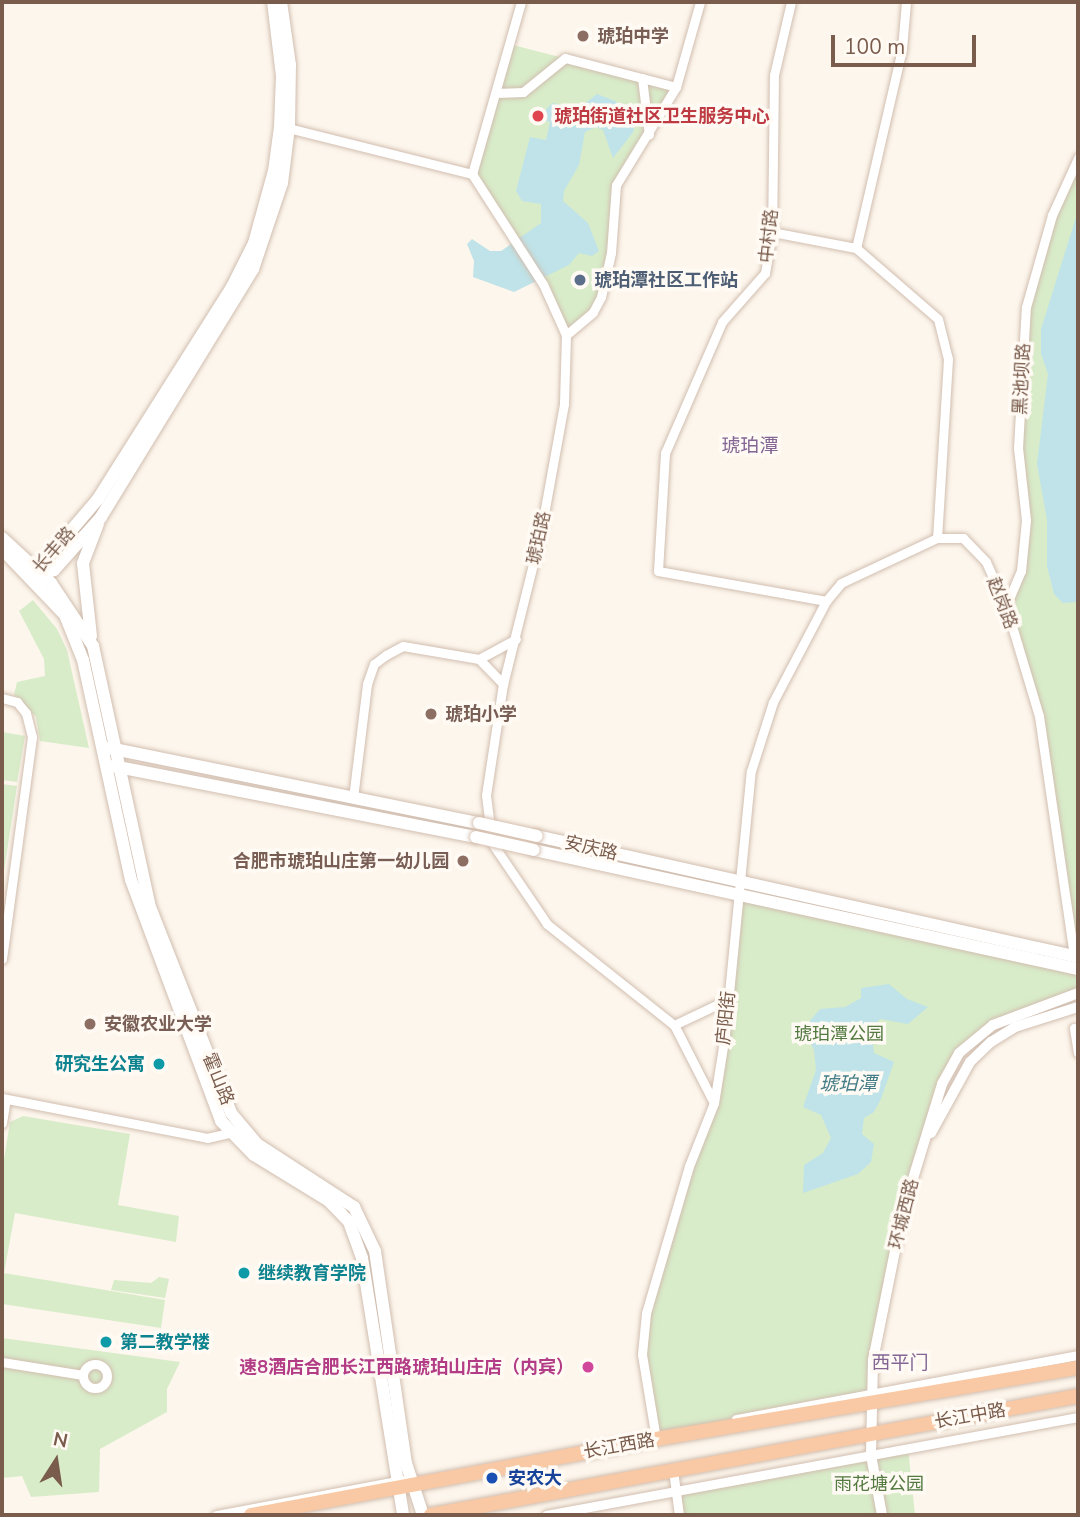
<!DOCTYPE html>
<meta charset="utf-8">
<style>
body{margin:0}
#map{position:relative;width:1080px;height:1517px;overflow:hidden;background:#fdf6ec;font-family:"Nunito Sans","Noto Sans SC",sans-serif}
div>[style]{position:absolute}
.green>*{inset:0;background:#d8ecc9}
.water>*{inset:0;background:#bfe3e8}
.roads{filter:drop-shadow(0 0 2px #d1beb0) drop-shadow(0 0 2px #d1beb0)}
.minor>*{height:9px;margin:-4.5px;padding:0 4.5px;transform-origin:4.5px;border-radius:4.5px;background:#fff}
.minor>.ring{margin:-4.5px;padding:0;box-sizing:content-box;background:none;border:9px solid #fff;border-radius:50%}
.tertiary>*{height:10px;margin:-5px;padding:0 5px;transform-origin:5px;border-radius:5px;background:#fff}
.secondary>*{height:12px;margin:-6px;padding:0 6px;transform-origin:6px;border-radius:6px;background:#fff}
.trunk>*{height:14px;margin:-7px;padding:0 7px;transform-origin:7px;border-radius:7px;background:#f9c8a4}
.bridges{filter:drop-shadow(0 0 2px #d6c0b0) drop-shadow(0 0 2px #d6c0b0)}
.secondary-bridge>*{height:12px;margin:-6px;padding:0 6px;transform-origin:6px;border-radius:6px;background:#fff}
.dots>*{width:19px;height:19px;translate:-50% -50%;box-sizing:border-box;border:4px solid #fffaf3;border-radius:50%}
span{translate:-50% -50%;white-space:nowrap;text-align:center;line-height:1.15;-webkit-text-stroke:7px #fffaf3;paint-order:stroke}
.education-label{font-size:18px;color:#785e54;font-weight:700}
.left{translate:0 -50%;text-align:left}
.right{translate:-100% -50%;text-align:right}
.health-label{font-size:18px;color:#be3a42;font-weight:700}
.street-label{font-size:18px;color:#7a5c4d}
.service-label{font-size:18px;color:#4e5e75;font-weight:700}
.park-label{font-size:18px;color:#537a41}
.culture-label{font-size:18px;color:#0d838f;font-weight:700}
.hotel-label{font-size:18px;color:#b23c85;font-weight:700}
.transit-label{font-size:18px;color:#164399;font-weight:700}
.neighbourhood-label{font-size:19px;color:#846695}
.water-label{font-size:19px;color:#437c86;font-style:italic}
.frame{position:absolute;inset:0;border:4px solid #7a5c4d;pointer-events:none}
.north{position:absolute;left:21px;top:1426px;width:70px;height:70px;-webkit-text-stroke:5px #fffaf3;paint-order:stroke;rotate:12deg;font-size:19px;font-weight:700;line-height:28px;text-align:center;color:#7a5c4d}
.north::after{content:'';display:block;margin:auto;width:24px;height:32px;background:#7a5c4d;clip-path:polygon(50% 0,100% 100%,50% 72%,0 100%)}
.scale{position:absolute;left:831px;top:35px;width:145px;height:32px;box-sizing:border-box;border:4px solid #7a5c4d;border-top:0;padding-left:9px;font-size:21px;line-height:24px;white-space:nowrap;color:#7a5c4d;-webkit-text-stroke:5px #fffaf3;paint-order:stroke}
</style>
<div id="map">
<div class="green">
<div style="clip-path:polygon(509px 44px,676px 87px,616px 185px,601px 297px,566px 335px,543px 284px,472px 174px)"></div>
<div style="clip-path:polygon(1078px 158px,1078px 957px,1039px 716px,1006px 606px,1021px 571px,1026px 520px,1018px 448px,1026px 307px,1052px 215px)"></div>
<div style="clip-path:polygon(33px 600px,57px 629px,67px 650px,89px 748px,40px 741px,36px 717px,14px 695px,17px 682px,45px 676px,44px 659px,19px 611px)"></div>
<div style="clip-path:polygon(2px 732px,25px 736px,17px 782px,2px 780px)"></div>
<div style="clip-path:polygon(2px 784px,17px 786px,2px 884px)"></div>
<div style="clip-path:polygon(738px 895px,1078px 969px,1078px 993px,1025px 1010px,959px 1053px,918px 1157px,869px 1396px,655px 1433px,642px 1354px,646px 1313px,714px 1103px)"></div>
<div style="clip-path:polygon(23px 1116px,130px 1134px,118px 1205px,179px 1216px,176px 1242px,15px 1213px,4px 1273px,165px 1300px,161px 1328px,2px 1304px,2px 1172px,10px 1122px)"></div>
<div style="clip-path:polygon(159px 1277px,169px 1279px,165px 1298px,111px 1290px,114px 1280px,151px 1283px)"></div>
<div style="clip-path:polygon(2px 1338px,180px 1362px,167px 1389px,167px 1412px,100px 1449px,99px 1492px,31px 1497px,22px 1476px,2px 1478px)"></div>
<div style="clip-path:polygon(908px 1448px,915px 1515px,679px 1515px,676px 1493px)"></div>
</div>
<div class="water">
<div style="clip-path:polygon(597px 94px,615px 101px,632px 116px,634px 131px,613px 158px,603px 130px,596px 127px,585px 132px,579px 165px,564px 191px,563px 201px,588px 223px,599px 251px,592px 256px,579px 253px,569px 265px,514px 292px,473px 277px,474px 261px,467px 244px,472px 239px,490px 251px,501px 251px,541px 223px,541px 204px,522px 201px,516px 191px,530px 137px,546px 140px,550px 122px,542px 120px,544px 112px,552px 103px,579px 108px)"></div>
<div style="clip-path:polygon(1078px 211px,1078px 585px,1077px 602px,1063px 603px,1054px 594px,1047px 566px,1047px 520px,1037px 464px,1048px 374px,1041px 354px,1041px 329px)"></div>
<div style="clip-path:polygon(889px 984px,907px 999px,928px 1007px,908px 1024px,880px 1019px,871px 1031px,874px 1053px,894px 1062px,881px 1099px,874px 1112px,864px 1118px,862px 1134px,874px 1144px,871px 1162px,858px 1174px,803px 1193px,804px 1165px,823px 1153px,831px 1138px,821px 1115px,803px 1107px,816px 1070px,814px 1050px,803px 1029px,820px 1009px,845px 1007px,861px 998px,861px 988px)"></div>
</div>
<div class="roads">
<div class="minor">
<div style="left:521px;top:2px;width:179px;rotate:105.9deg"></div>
<div style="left:472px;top:174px;width:131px;rotate:57.2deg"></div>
<div style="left:543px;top:284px;width:56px;rotate:65.7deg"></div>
<div style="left:566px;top:335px;width:69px;rotate:91.7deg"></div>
<div style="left:564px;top:404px;width:134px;rotate:100.3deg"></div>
<div style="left:540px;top:536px;width:153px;rotate:104deg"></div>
<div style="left:503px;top:684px;width:112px;rotate:98.7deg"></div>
<div style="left:486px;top:795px;width:48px;rotate:82.9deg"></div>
<div style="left:492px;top:843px;width:98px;rotate:55.8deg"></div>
<div style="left:547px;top:924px;width:162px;rotate:38.5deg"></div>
<div style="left:791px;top:2px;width:75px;rotate:103.1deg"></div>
<div style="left:774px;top:75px;width:157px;rotate:90.7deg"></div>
<div style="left:772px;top:232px;width:42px;rotate:99.7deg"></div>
<div style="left:765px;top:273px;width:65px;rotate:131.3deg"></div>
<div style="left:722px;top:322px;width:143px;rotate:113.5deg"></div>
<div style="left:665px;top:453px;width:118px;rotate:93.4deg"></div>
<div style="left:658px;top:571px;width:171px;rotate:10.1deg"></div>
<div style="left:826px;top:601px;width:23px;rotate:-50deg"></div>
<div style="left:841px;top:583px;width:106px;rotate:-25.1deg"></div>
<div style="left:937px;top:538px;width:26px"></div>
<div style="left:963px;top:538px;width:33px;rotate:46deg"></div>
<div style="left:986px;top:562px;width:48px;rotate:65.6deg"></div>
<div style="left:1006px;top:606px;width:115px;rotate:73.3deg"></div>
<div style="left:1039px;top:716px;width:243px;rotate:81.7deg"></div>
<div style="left:906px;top:2px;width:47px;rotate:94.9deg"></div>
<div style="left:902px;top:49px;width:204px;rotate:103deg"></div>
<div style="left:856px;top:248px;width:108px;rotate:40.9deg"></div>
<div style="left:938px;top:319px;width:41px;rotate:76deg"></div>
<div style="left:948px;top:359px;width:179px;rotate:93.5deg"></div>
<div style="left:642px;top:78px;width:57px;rotate:83deg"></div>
<div style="left:496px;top:93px;width:27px;rotate:-2deg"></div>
<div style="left:523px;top:92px;width:54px;rotate:-39deg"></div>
<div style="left:565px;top:58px;width:115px;rotate:14.6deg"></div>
<div style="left:284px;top:127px;width:194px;rotate:14deg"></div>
<div style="left:772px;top:232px;width:86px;rotate:10.8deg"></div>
<div style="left:566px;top:335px;width:35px;rotate:-40deg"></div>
<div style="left:593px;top:312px;width:17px;rotate:-62deg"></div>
<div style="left:601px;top:297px;width:45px;rotate:-77.2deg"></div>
<div style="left:611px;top:253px;width:68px;rotate:-85.8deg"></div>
<div style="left:616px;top:185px;width:115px;rotate:-58.5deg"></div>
<div style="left:676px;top:87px;width:88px;rotate:-74.2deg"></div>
<div style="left:1006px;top:606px;width:38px;rotate:-67deg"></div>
<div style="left:1021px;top:571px;width:51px;rotate:-84.4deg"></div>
<div style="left:1026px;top:520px;width:72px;rotate:-96.3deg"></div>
<div style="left:1018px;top:448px;width:141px;rotate:-86.8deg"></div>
<div style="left:1026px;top:307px;width:96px;rotate:-74.2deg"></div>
<div style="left:1052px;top:215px;width:63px;rotate:-65.5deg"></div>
<div style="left:479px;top:659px;width:42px;rotate:-28.4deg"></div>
<div style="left:2px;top:698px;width:16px;rotate:15deg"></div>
<div style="left:17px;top:702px;width:14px;rotate:51deg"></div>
<div style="left:26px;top:713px;width:25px;rotate:76deg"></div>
<div style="left:32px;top:737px;width:224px;rotate:97.7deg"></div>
<div style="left:353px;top:798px;width:115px;rotate:-83deg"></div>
<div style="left:367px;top:684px;width:21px;rotate:-71deg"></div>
<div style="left:374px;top:664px;width:15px;rotate:-37deg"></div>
<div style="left:386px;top:655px;width:19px;rotate:-28deg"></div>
<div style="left:403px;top:646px;width:77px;rotate:9.7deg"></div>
<div style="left:479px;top:659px;width:35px;rotate:46deg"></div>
<div style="left:1074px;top:1028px;width:25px;rotate:81deg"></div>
<div style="left:2px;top:1098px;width:209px;rotate:11deg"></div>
<div style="left:207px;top:1138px;width:31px;rotate:-13deg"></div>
<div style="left:714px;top:1103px;width:88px;rotate:-117.1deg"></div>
<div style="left:674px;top:1025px;width:61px;rotate:-25.3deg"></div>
<div style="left:2px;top:1123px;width:24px;rotate:-81deg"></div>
<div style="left:2px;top:1362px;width:82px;rotate:9.1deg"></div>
<div class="ring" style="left:83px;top:1364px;width:15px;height:15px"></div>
<div style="left:736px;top:1419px;width:348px;rotate:-10.6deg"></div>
<div style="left:656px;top:1439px;width:86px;rotate:-99.4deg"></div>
<div style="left:642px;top:1354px;width:41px;rotate:-84.4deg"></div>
<div style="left:646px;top:1313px;width:153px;rotate:-73.7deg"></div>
<div style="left:689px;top:1166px;width:68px;rotate:-68.4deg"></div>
<div style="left:714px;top:1103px;width:70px;rotate:-80.9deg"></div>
<div style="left:725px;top:1034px;width:264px;rotate:-84.4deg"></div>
<div style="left:751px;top:771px;width:72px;rotate:-72.3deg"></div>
<div style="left:773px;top:702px;width:114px;rotate:-62.3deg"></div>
<div style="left:673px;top:1470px;width:45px;rotate:82.4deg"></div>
<div style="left:216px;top:1515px;width:189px;rotate:-10.7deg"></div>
<div style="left:546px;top:1515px;width:541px;rotate:-10.44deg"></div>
</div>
<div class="tertiary">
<div style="left:931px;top:1133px;width:81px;rotate:-61.2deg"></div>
<div style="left:970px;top:1062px;width:29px;rotate:-44deg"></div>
<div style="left:991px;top:1042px;width:28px;rotate:-32deg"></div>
<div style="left:1015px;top:1027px;width:66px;rotate:-17.6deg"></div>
<div style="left:882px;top:1515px;width:61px;rotate:-100.4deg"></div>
<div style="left:871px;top:1455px;width:95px;rotate:-88.8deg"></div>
<div style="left:873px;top:1360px;width:152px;rotate:-78.6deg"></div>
<div style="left:903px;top:1211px;width:133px;rotate:-72.9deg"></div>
<div style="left:942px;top:1084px;width:35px;rotate:-61deg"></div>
<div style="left:959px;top:1053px;width:44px;rotate:-39.5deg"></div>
<div style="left:993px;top:1025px;width:91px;rotate:-20.6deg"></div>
</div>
<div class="secondary">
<div style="left:2px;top:538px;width:67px;rotate:42.6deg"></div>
<div style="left:51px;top:583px;width:76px;rotate:56.3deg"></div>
<div style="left:93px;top:646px;width:267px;rotate:77.7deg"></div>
<div style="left:150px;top:907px;width:221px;rotate:68.5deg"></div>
<div style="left:231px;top:1113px;width:40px;rotate:50deg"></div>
<div style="left:257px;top:1144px;width:116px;rotate:33deg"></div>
<div style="left:354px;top:1207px;width:49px;rotate:64.5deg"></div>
<div style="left:375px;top:1251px;width:214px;rotate:81.7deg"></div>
<div style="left:406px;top:1463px;width:55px;rotate:71.9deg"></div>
<div style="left:2px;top:549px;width:91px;rotate:46.3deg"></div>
<div style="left:65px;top:615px;width:48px;rotate:68.2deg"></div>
<div style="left:83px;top:660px;width:225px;rotate:77.7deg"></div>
<div style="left:131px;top:880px;width:257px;rotate:69.5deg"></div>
<div style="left:221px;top:1121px;width:47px;rotate:45.9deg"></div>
<div style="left:254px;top:1155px;width:88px;rotate:31.5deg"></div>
<div style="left:329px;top:1201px;width:29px;rotate:46deg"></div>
<div style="left:349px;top:1222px;width:38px;rotate:70deg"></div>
<div style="left:362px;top:1258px;width:260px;rotate:80.9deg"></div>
<div style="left:34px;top:574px;width:99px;rotate:-49.5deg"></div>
<div style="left:98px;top:499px;width:251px;rotate:-57.7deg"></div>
<div style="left:232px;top:287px;width:49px;rotate:-63.4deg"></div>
<div style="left:254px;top:243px;width:75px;rotate:-74.5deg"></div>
<div style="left:274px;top:171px;width:44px;rotate:-82.2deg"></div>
<div style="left:280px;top:127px;width:51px;rotate:-87.8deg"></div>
<div style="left:282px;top:76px;width:75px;rotate:-96.9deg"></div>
<div style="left:38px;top:575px;width:17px;rotate:-17deg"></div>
<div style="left:54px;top:570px;width:71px;rotate:-48.4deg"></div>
<div style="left:101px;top:517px;width:291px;rotate:-58.5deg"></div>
<div style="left:253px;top:269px;width:91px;rotate:-71.4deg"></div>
<div style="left:282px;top:183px;width:56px;rotate:-82.9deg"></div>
<div style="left:289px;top:127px;width:62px;rotate:-89.1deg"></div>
<div style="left:290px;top:65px;width:64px;rotate:-98.1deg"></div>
<div style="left:91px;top:636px;width:73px;rotate:-96.3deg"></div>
<div style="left:83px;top:563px;width:42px;rotate:-69deg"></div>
<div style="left:109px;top:748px;width:378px;rotate:11.5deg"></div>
<div style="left:113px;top:766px;width:370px;rotate:11.1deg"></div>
<div style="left:537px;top:836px;width:554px;rotate:12.61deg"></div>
<div style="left:534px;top:850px;width:557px;rotate:12.34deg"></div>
</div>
<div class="trunk">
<div style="left:251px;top:1515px;width:412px;rotate:-10.6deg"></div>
<div style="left:656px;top:1439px;width:428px;rotate:-9.6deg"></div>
<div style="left:431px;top:1515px;width:658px;rotate:-10.42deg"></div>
</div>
</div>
<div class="bridges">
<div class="secondary-bridge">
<div style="left:479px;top:823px;width:59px;rotate:12.6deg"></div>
<div style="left:476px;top:837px;width:59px;rotate:12.6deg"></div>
</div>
</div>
<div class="dots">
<div style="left:583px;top:36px;background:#8d6e63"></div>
<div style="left:538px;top:116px;background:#e0444e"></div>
<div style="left:580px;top:280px;background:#5c6f8a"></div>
<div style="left:431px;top:714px;background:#8d6e63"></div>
<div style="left:463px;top:861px;background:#8d6e63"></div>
<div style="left:90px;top:1024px;background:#8d6e63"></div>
<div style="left:159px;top:1064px;background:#0f9aa8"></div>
<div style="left:244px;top:1273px;background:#0f9aa8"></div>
<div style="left:106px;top:1342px;background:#0f9aa8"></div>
<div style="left:588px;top:1367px;background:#d1479c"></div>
<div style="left:492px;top:1478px;background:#1a4fb4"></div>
</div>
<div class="education-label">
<span class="left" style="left:597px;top:36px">琥珀中学</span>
<span class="left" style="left:445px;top:714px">琥珀小学</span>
<span class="right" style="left:449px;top:861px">合肥市琥珀山庄第一幼儿园</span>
<span class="left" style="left:104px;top:1024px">安徽农业大学</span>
</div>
<div class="health-label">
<span class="left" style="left:554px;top:116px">琥珀街道社区卫生服务中心</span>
</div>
<div class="street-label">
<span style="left:769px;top:236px;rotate:-84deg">中村路</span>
<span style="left:1022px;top:379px;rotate:-87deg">黑池坝路</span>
<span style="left:539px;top:538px;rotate:-78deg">琥珀路</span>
<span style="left:54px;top:550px;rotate:-49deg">长丰路</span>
<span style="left:1002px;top:603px;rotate:69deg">赵岗路</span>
<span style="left:591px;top:848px;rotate:13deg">安庆路</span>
<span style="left:726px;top:1018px;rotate:-84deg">庐阳街</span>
<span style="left:218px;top:1079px;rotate:68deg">霍山路</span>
<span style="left:904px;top:1214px;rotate:-76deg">环城西路</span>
<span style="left:970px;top:1416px;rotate:-10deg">长江中路</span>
<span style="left:619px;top:1446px;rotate:-10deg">长江西路</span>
</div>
<div class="service-label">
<span class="left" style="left:594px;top:280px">琥珀潭社区工作站</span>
</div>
<div class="park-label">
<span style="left:839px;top:1034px">琥珀潭公园</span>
<span style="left:879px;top:1484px">雨花塘公园</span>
</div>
<div class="culture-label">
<span class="right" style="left:145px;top:1064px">研究生公寓</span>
<span class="left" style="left:258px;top:1273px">继续教育学院</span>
<span class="left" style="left:120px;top:1342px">第二教学楼</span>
</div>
<div class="hotel-label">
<span class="right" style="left:574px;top:1367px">速8酒店合肥长江西路琥珀山庄店（内宾）</span>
</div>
<div class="transit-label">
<span class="left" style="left:508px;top:1478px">安农大</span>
</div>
<div class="neighbourhood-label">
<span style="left:750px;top:447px">琥珀潭</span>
<span style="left:900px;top:1364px">西平门</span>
</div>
<div class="water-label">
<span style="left:848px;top:1085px">琥珀潭</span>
</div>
<div class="frame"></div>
<div class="north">N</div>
<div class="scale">100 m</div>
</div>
